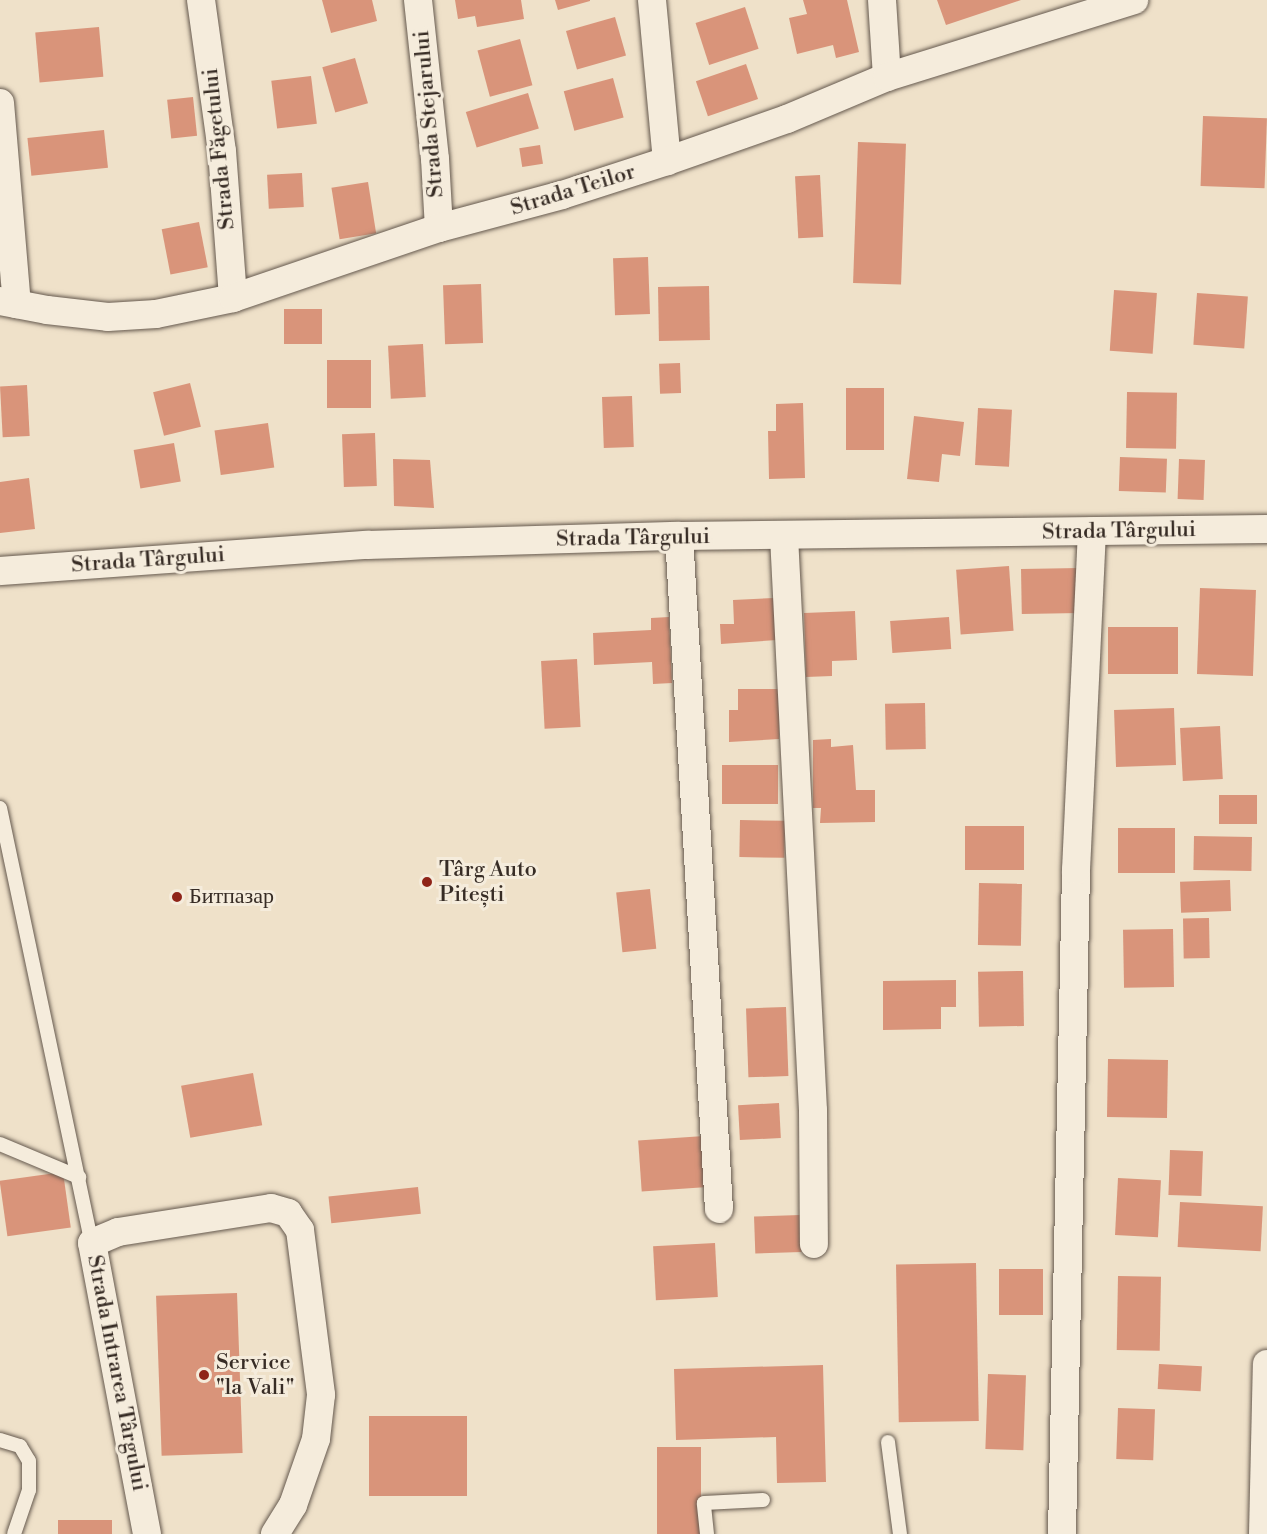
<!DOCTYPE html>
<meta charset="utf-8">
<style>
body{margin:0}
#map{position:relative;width:1267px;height:1534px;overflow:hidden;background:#efe1c9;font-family:"Libre Bodoni",serif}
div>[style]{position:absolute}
.building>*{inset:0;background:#d9947a;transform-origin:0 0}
.roads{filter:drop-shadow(0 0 2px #65594e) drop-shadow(0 0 2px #65594e)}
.service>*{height:14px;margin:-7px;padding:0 7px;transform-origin:7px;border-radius:7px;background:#f5ecdc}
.minor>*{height:28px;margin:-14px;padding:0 14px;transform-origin:14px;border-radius:14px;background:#f5ecdc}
.dots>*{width:16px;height:16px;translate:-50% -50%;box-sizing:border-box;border:3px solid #f5ecdc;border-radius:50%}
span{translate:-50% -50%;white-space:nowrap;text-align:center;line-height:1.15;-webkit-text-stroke:6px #f5ecdc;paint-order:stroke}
.street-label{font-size:22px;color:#372c25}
.poi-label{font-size:22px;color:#372c25}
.left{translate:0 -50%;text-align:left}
</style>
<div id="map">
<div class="building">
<div style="clip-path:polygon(322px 0,372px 0,377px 21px,331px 33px)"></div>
<div style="clip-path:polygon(455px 0,521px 0,524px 19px,477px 27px,475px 16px,458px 19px)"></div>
<div style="clip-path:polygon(555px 0,590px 0,590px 1px,558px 10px)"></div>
<div style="clip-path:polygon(803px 0,847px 0,859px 52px,836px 58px,833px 45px,797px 54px,789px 18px,807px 14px)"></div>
<div style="clip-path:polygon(937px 0,1021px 0,946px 25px)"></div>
<div style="left:745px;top:7px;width:44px;height:52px;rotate:72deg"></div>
<div style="left:615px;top:17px;width:40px;height:51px;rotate:74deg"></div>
<div style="left:99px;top:27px;width:50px;height:64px;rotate:85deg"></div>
<div style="left:520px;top:39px;width:48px;height:44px;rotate:75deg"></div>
<div style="left:355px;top:58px;width:47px;height:34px;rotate:74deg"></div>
<div style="left:746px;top:64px;width:37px;height:53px;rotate:71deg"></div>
<div style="left:311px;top:76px;width:48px;height:40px;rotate:83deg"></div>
<div style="left:613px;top:78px;width:41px;height:51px;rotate:75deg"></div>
<div style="left:528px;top:93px;width:37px;height:65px;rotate:73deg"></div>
<div style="left:193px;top:97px;width:39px;height:26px;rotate:84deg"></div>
<div style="left:1203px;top:116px;width:64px;height:70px;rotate:2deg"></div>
<div style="left:104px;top:130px;width:38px;height:77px;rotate:84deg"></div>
<div style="left:858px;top:142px;width:48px;height:141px;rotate:2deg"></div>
<div style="left:540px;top:145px;width:19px;height:21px;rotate:81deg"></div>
<div style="left:302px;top:173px;width:34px;height:35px;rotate:87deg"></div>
<div style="left:820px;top:175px;width:62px;height:25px;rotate:87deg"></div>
<div style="left:368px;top:182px;width:52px;height:37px;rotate:81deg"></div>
<div style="left:199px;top:222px;width:46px;height:38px;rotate:79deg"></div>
<div style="left:648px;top:257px;width:57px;height:35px;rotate:88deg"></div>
<div style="left:481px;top:284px;width:59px;height:38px;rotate:88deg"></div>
<div style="left:709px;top:286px;width:54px;height:51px;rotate:89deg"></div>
<div style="left:1114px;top:290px;width:43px;height:61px;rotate:4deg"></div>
<div style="left:1197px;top:293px;width:51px;height:52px;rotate:4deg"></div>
<div style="left:284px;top:309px;width:38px;height:35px"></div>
<div style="left:423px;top:344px;width:53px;height:35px;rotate:87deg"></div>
<div style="left:327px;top:360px;width:44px;height:48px"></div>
<div style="left:680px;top:363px;width:30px;height:21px;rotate:88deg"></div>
<div style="left:190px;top:383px;width:45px;height:38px;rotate:76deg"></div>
<div style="left:27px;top:385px;width:51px;height:27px;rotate:87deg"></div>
<div style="left:846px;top:388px;width:38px;height:62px"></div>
<div style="left:1127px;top:392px;width:50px;height:56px;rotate:1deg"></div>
<div style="left:632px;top:396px;width:51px;height:30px;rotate:88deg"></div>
<div style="clip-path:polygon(803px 403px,805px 478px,769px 479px,768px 431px,776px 431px,776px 404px)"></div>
<div style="left:978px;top:408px;width:34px;height:57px;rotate:3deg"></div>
<div style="clip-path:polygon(914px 416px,964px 422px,960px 456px,942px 454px,939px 482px,907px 479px)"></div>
<div style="left:268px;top:423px;width:45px;height:54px;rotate:82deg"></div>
<div style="left:375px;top:433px;width:53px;height:33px;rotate:88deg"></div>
<div style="left:174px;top:443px;width:39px;height:41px;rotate:80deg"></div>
<div style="left:1120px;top:457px;width:47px;height:34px;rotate:2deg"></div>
<div style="clip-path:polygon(393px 459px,430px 460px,434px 508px,394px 506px)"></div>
<div style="left:1179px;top:459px;width:26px;height:40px;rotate:2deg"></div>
<div style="clip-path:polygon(29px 478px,35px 529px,0 533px,0 482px)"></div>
<div style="left:1009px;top:566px;width:65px;height:53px;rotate:86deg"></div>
<div style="left:1079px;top:568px;width:45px;height:58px;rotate:89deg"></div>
<div style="left:1200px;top:588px;width:56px;height:86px;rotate:2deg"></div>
<div style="clip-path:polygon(774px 598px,777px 640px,721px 644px,720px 624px,734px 624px,733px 600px)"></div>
<div style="clip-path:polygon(855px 611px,857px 660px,832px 661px,832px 676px,806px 677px,804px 613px)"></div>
<div style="clip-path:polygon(669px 617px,672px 683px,653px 684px,652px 662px,594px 665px,593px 633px,651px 630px,651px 618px)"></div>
<div style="left:949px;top:617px;width:32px;height:59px;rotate:86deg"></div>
<div style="left:1108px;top:627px;width:70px;height:47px"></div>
<div style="left:577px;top:659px;width:68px;height:36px;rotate:87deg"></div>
<div style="clip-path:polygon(738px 689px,780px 689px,779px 739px,729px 742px,729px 710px,738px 710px)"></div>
<div style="left:925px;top:703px;width:46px;height:40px;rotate:89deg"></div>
<div style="left:1174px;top:708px;width:57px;height:60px;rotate:88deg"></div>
<div style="left:1220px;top:726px;width:53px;height:40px;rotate:87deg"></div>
<div style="clip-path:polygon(831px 739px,831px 747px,853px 745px,856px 790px,875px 790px,875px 822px,820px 823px,821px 808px,813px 808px,813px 740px)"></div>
<div style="left:778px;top:765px;width:39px;height:56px;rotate:90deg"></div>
<div style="left:1257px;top:795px;width:29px;height:38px;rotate:90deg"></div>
<div style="left:740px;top:820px;width:45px;height:37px;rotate:1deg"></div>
<div style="left:1024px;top:826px;width:44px;height:59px;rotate:90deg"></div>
<div style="left:1118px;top:828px;width:57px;height:45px"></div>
<div style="left:1194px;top:836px;width:58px;height:34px;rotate:1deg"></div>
<div style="left:1230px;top:880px;width:31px;height:50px;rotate:88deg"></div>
<div style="left:979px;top:883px;width:43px;height:62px;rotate:1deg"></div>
<div style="left:650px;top:889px;width:60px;height:34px;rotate:84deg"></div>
<div style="left:1209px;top:918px;width:40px;height:26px;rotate:89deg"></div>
<div style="left:1173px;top:929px;width:58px;height:50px;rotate:89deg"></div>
<div style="left:1023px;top:971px;width:55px;height:45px;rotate:89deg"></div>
<div style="clip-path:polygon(956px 980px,956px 1007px,941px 1007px,941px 1029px,883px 1030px,883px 981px)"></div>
<div style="left:786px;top:1007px;width:69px;height:40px;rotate:88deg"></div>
<div style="left:1108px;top:1059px;width:60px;height:58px;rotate:1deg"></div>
<div style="left:253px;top:1073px;width:53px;height:73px;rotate:80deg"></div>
<div style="left:779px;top:1103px;width:35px;height:41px;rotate:87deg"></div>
<div style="left:704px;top:1136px;width:51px;height:66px;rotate:86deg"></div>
<div style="left:1170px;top:1150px;width:33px;height:45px;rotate:2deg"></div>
<div style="left:63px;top:1172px;width:56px;height:64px;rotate:82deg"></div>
<div style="left:1118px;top:1178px;width:43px;height:57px;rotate:3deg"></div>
<div style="left:418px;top:1187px;width:27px;height:90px;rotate:84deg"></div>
<div style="left:1180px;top:1202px;width:83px;height:45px;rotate:3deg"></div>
<div style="left:800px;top:1215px;width:37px;height:46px;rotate:88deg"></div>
<div style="left:715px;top:1243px;width:54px;height:62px;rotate:87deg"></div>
<div style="left:976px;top:1263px;width:158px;height:80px;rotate:89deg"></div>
<div style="left:999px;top:1269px;width:44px;height:46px"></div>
<div style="left:1118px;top:1276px;width:43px;height:74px;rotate:1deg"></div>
<div style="left:237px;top:1293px;width:160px;height:81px;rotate:88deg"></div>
<div style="left:1159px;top:1364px;width:43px;height:25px;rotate:3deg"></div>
<div style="clip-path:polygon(823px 1365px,826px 1482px,777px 1483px,776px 1437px,676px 1440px,674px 1369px)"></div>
<div style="left:988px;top:1374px;width:38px;height:75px;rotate:2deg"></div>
<div style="left:1118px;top:1408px;width:37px;height:51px;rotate:2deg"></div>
<div style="left:369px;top:1416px;width:98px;height:80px"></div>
<div style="left:657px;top:1447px;width:44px;height:87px"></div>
<div style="left:58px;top:1520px;width:54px;height:14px"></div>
</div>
<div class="roads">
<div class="service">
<div style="left:0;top:808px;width:445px;rotate:78.1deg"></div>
<div style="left:0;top:1144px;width:86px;rotate:22.7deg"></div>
<div style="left:0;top:1440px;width:21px;rotate:17deg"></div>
<div style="left:20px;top:1446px;width:17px;rotate:59deg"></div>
<div style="left:29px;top:1461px;width:29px;rotate:90deg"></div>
<div style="left:29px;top:1490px;width:46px;rotate:108.8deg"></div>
<div style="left:888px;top:1442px;width:93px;rotate:82.6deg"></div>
<div style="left:707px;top:1534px;width:31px;rotate:-96deg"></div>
<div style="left:704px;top:1503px;width:59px;rotate:-2.9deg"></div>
</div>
<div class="minor">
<div style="left:201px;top:0;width:152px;rotate:82.1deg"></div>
<div style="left:222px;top:151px;width:147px;rotate:85.7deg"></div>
<div style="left:418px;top:0;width:160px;rotate:83.9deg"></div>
<div style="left:435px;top:159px;width:69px;rotate:86.7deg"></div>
<div style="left:652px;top:0;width:162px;rotate:84.7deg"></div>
<div style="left:882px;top:0;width:77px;rotate:86.3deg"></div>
<div style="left:0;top:103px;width:202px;rotate:85.2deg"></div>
<div style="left:0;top:301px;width:48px;rotate:10.8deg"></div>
<div style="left:47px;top:310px;width:61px;rotate:6.5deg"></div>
<div style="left:108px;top:317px;width:48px;rotate:-3.6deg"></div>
<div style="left:156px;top:314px;width:79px;rotate:-11.7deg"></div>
<div style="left:233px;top:298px;width:218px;rotate:-18.8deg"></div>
<div style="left:439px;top:228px;width:127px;rotate:-15deg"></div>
<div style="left:562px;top:195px;width:110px;rotate:-17.9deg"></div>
<div style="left:667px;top:161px;width:127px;rotate:-19.3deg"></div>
<div style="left:787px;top:119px;width:108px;rotate:-22.8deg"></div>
<div style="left:887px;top:77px;width:259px;rotate:-17.3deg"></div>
<div style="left:679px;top:536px;width:674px;rotate:86.6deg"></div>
<div style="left:784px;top:536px;width:576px;rotate:87.11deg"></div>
<div style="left:813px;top:1111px;width:133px;rotate:89.6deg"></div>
<div style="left:0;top:571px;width:368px;rotate:-4.1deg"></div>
<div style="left:367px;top:545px;width:312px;rotate:-1.7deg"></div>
<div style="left:679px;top:536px;width:588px;rotate:-0.68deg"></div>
<div style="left:147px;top:1534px;width:296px;rotate:-100.7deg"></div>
<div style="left:92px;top:1243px;width:28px;rotate:-23deg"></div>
<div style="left:118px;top:1232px;width:155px;rotate:-8.9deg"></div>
<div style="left:271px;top:1208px;width:18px;rotate:16deg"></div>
<div style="left:288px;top:1213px;width:21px;rotate:55deg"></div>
<div style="left:300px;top:1230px;width:166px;rotate:82.7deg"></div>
<div style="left:321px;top:1395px;width:44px;rotate:96.5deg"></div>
<div style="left:316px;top:1439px;width:70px;rotate:109.2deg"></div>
<div style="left:293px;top:1505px;width:34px;rotate:122deg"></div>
<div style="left:1062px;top:1534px;width:664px;rotate:-88.79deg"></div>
<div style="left:1076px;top:870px;width:339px;rotate:-87.3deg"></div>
<div style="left:1263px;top:1534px;width:170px;rotate:-88.7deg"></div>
</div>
</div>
<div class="dots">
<div style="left:427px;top:882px;background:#8f2418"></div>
<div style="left:177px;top:897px;background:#8f2418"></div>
<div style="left:204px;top:1375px;background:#8f2418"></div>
</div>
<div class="street-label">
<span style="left:429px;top:114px;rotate:-95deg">Strada Stejarului</span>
<span style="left:219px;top:149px;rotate:-96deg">Strada Făgetului</span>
<span style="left:573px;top:190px;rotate:-17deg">Strada Teilor</span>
<span style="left:1119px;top:531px;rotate:-1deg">Strada Târgului</span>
<span style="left:633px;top:538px;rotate:-1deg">Strada Târgului</span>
<span style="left:148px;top:560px;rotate:-4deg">Strada Târgului</span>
<span style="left:117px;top:1373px;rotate:79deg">Strada Intrarea Târgului</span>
</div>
<div class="poi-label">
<span class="left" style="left:439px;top:882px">Târg Auto<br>Pitești</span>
<span class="left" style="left:189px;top:897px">Битпазар</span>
<span class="left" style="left:216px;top:1375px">Service<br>"la Vali"</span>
</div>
</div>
